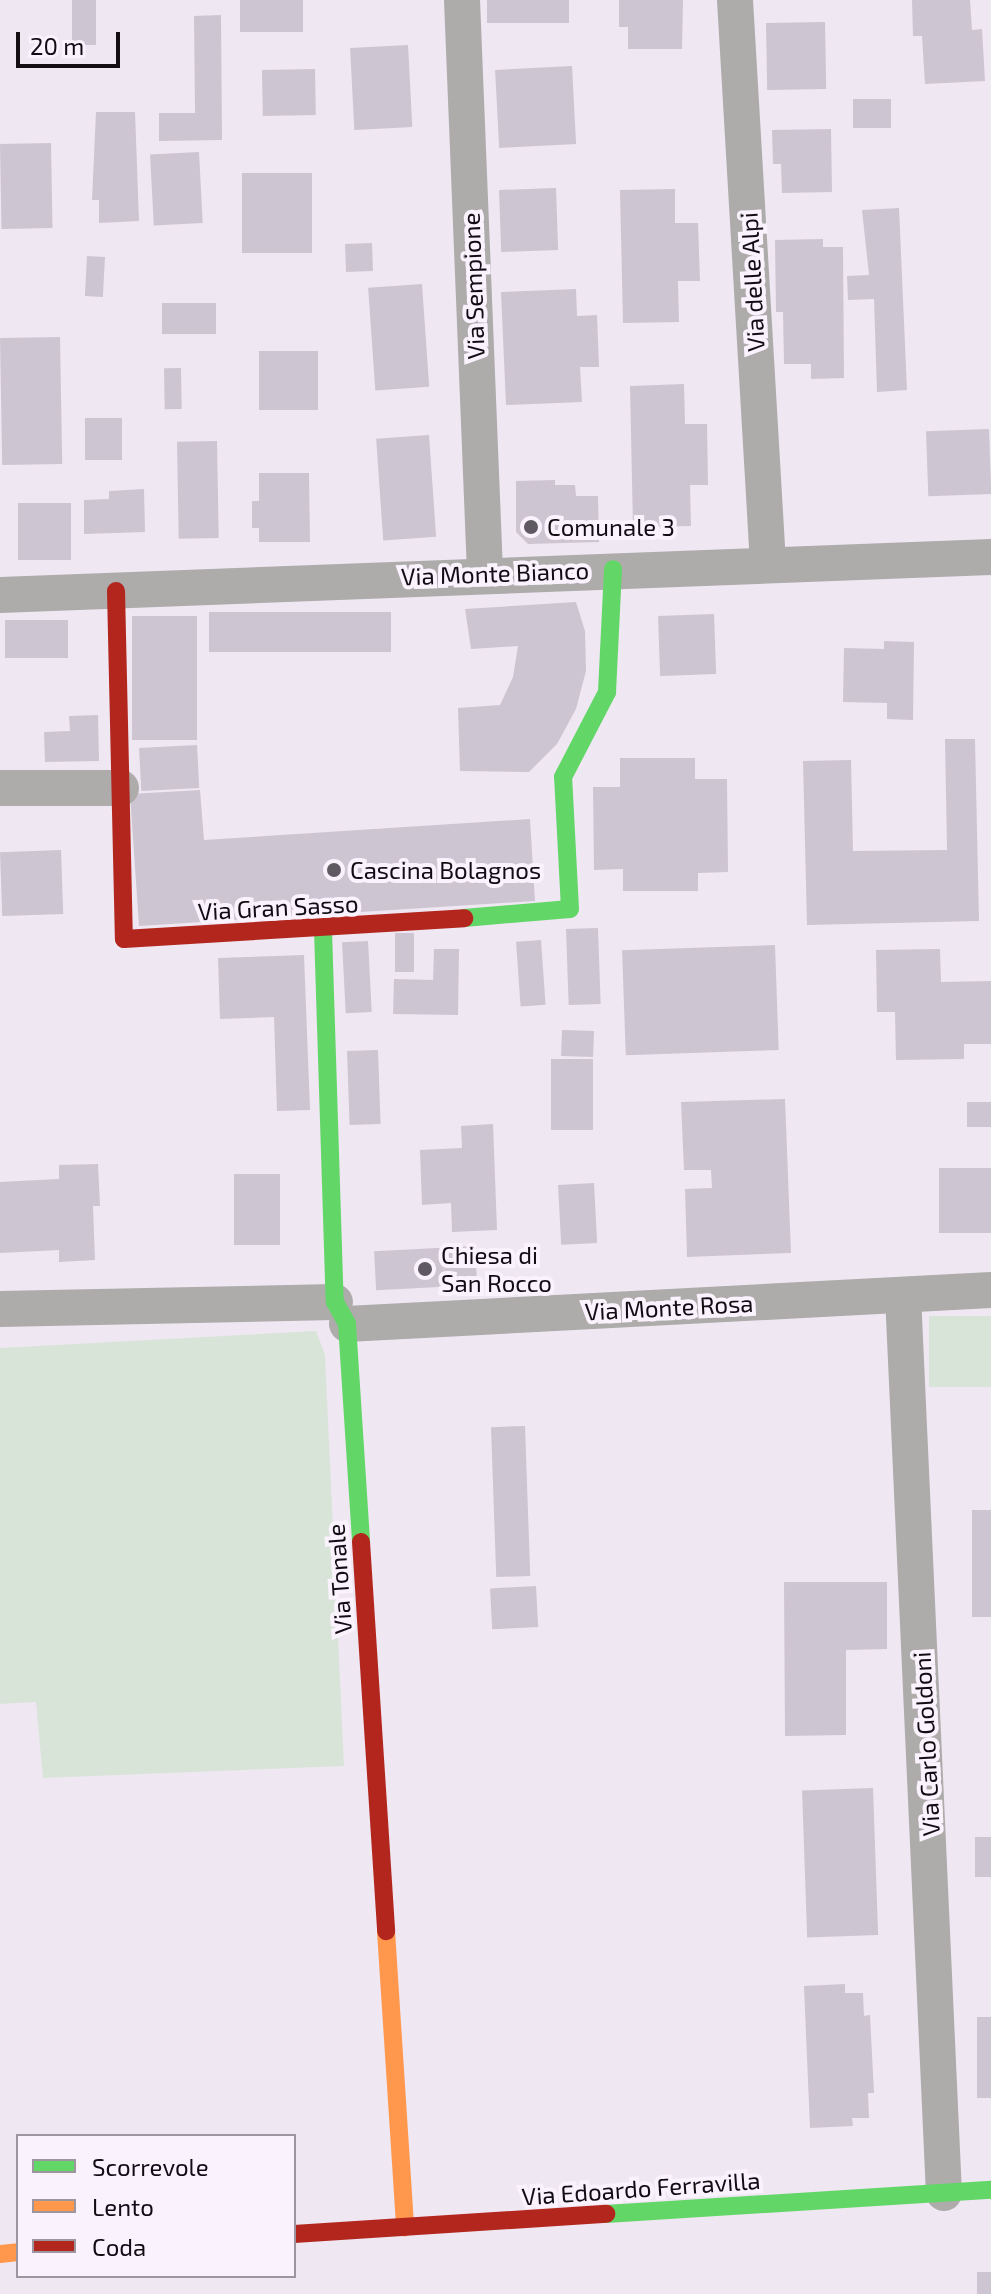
<!DOCTYPE html>
<style>
body{margin:0}
#map{position:relative;width:991px;height:2294px;overflow:hidden;background:#efe7f2;font-family:"Exo 2",sans-serif}
div>[style]{position:absolute}
.green>*{inset:0;background:#d9e4d9;transform-origin:0 0}
.building>*{inset:0;background:#cec5d2;transform-origin:0 0}
.street>*{height:36px;margin:-18px;padding:0 18px;transform-origin:18px;border-radius:18px;background:#aeabab}
.fast>*{height:18px;margin:-9px;padding:0 9px;transform-origin:9px;border-radius:9px;background:#63d668}
.slow>*{height:18px;margin:-9px;padding:0 9px;transform-origin:9px;border-radius:9px;background:#ff974d}
.jam>*{height:18px;margin:-9px;padding:0 9px;transform-origin:9px;border-radius:9px;background:#b3261e}
.dots>*{width:22px;height:22px;translate:-50% -50%;box-sizing:border-box;border:4px solid #faf2fd;border-radius:50%}
span{translate:-50% -50%;white-space:nowrap;text-align:center;line-height:1.15;-webkit-text-stroke:8px #faf2fd;paint-order:stroke}
.street-label{font-size:24px;color:#110d13}
.poi-label{font-size:24px;color:#110d13}
.left{translate:0 -50%;text-align:left}
.legend{position:absolute;left:16px;top:2134px;width:280px;height:144px;box-sizing:border-box;background:#faf2fd;border:2px solid #9d969f;margin:0;padding:10px 14px;list-style:none;font-size:24px;color:#110d13}
.legend li{display:flex;align-items:center;gap:16px;height:40px}
.legend b{width:40px;border:2px solid #9d969f}
.scale{position:absolute;left:16px;top:32px;width:104px;height:36px;box-sizing:border-box;border:4px solid #110d13;border-top:0;padding-left:10px;font-size:24px;line-height:28px;white-space:nowrap;color:#110d13;-webkit-text-stroke:6px #faf2fd;paint-order:stroke}
</style>
<div id="map">
<div class="green">
<div style="left:991px;top:1316px;width:71px;height:62px;rotate:90deg"></div>
<div style="clip-path:polygon(316px 1331px,325px 1355px,344px 1766px,43px 1778px,36px 1702px,0 1704px,0 1348px)"></div>
</div>
<div class="building">
<div style="left:72px;top:0;width:24px;height:45px"></div>
<div style="left:240px;top:0;width:63px;height:32px"></div>
<div style="left:487px;top:0;width:82px;height:23px"></div>
<div style="clip-path:polygon(619px 0,683px 0,682px 49px,628px 49px,628px 27px,619px 27px)"></div>
<div style="clip-path:polygon(912px 0,970px 0,972px 30px,982px 29px,985px 81px,925px 84px,922px 36px,913px 36px)"></div>
<div style="clip-path:polygon(221px 15px,222px 140px,159px 141px,159px 113px,195px 113px,194px 16px)"></div>
<div style="left:825px;top:22px;width:67px;height:59px;rotate:89deg"></div>
<div style="left:408px;top:45px;width:82px;height:58px;rotate:87deg"></div>
<div style="left:572px;top:66px;width:78px;height:77px;rotate:87deg"></div>
<div style="left:315px;top:69px;width:46px;height:53px;rotate:89deg"></div>
<div style="left:853px;top:99px;width:38px;height:29px"></div>
<div style="clip-path:polygon(96px 112px,135px 112px,139px 221px,99px 223px,99px 200px,92px 200px)"></div>
<div style="clip-path:polygon(831px 129px,832px 192px,782px 193px,781px 164px,773px 164px,772px 130px)"></div>
<div style="left:51px;top:143px;width:85px;height:51px;rotate:89deg"></div>
<div style="left:199px;top:152px;width:71px;height:49px;rotate:87deg"></div>
<div style="left:242px;top:173px;width:70px;height:80px"></div>
<div style="left:556px;top:188px;width:62px;height:57px;rotate:88deg"></div>
<div style="clip-path:polygon(675px 189px,675px 223px,698px 223px,700px 281px,678px 281px,679px 322px,623px 323px,620px 190px)"></div>
<div style="clip-path:polygon(899px 208px,907px 390px,877px 392px,874px 299px,848px 300px,847px 276px,869px 275px,862px 210px)"></div>
<div style="clip-path:polygon(823px 239px,823px 247px,843px 247px,844px 378px,811px 379px,811px 364px,784px 364px,783px 312px,776px 312px,775px 240px)"></div>
<div style="left:372px;top:243px;width:28px;height:27px;rotate:88deg"></div>
<div style="left:87px;top:256px;width:18px;height:40px;rotate:3deg"></div>
<div style="left:422px;top:284px;width:103px;height:54px;rotate:86deg"></div>
<div style="clip-path:polygon(576px 289px,577px 316px,597px 315px,599px 367px,580px 367px,582px 402px,506px 405px,501px 292px)"></div>
<div style="left:216px;top:303px;width:31px;height:54px;rotate:90deg"></div>
<div style="left:60px;top:337px;width:127px;height:60px;rotate:89deg"></div>
<div style="left:259px;top:351px;width:59px;height:59px"></div>
<div style="left:181px;top:368px;width:41px;height:17px;rotate:89deg"></div>
<div style="clip-path:polygon(684px 384px,685px 424px,707px 424px,708px 485px,690px 485px,691px 526px,633px 527px,630px 386px)"></div>
<div style="left:85px;top:418px;width:37px;height:42px"></div>
<div style="left:989px;top:429px;width:65px;height:63px;rotate:88deg"></div>
<div style="left:429px;top:435px;width:102px;height:53px;rotate:86deg"></div>
<div style="left:217px;top:441px;width:97px;height:40px;rotate:89deg"></div>
<div style="clip-path:polygon(259px 473px,309px 473px,310px 542px,259px 542px,259px 528px,252px 528px,252px 501px,259px 501px)"></div>
<div style="clip-path:polygon(555px 480px,555px 485px,575px 485px,576px 496px,598px 496px,599px 542px,528px 544px,516px 532px,516px 481px)"></div>
<div style="clip-path:polygon(144px 489px,145px 532px,84px 534px,84px 500px,109px 499px,109px 491px)"></div>
<div style="left:18px;top:503px;width:53px;height:57px"></div>
<div style="clip-path:polygon(576px 602px,585px 631px,586px 671px,576px 709px,557px 744px,529px 772px,460px 771px,458px 708px,500px 705px,513px 677px,518px 646px,471px 649px,465px 609px)"></div>
<div style="left:391px;top:612px;width:40px;height:182px;rotate:90deg"></div>
<div style="left:714px;top:614px;width:60px;height:56px;rotate:88deg"></div>
<div style="left:132px;top:616px;width:65px;height:124px"></div>
<div style="left:5px;top:620px;width:63px;height:38px"></div>
<div style="clip-path:polygon(884px 641px,914px 642px,913px 720px,887px 719px,887px 703px,843px 702px,844px 648px,884px 649px)"></div>
<div style="clip-path:polygon(98px 715px,99px 761px,45px 762px,44px 732px,70px 731px,69px 716px)"></div>
<div style="clip-path:polygon(945px 739px,975px 739px,979px 921px,807px 925px,803px 761px,851px 760px,853px 851px,947px 850px)"></div>
<div style="left:197px;top:745px;width:43px;height:58px;rotate:87deg"></div>
<div style="clip-path:polygon(620px 758px,695px 758px,695px 779px,727px 779px,728px 872px,698px 873px,698px 891px,623px 891px,623px 869px,594px 870px,593px 787px,620px 787px)"></div>
<div style="clip-path:polygon(200px 790px,204px 840px,530px 819px,535px 901px,139px 926px,130px 794px)"></div>
<div style="left:61px;top:850px;width:64px;height:61px;rotate:88deg"></div>
<div style="left:598px;top:928px;width:76px;height:32px;rotate:88deg"></div>
<div style="left:395px;top:933px;width:19px;height:39px"></div>
<div style="left:541px;top:940px;width:65px;height:25px;rotate:86deg"></div>
<div style="left:368px;top:941px;width:71px;height:26px;rotate:87deg"></div>
<div style="left:775px;top:945px;width:105px;height:153px;rotate:88deg"></div>
<div style="clip-path:polygon(434px 949px,459px 949px,458px 1015px,393px 1014px,394px 979px,433px 980px)"></div>
<div style="clip-path:polygon(940px 949px,941px 982px,991px 981px,991px 1044px,964px 1044px,964px 1059px,896px 1060px,895px 1012px,877px 1012px,876px 950px)"></div>
<div style="clip-path:polygon(304px 955px,310px 1110px,277px 1111px,274px 1017px,220px 1019px,218px 958px)"></div>
<div style="left:562px;top:1030px;width:32px;height:26px;rotate:2deg"></div>
<div style="left:378px;top:1050px;width:74px;height:31px;rotate:88deg"></div>
<div style="left:551px;top:1059px;width:42px;height:71px"></div>
<div style="clip-path:polygon(785px 1099px,791px 1253px,687px 1257px,685px 1189px,712px 1188px,711px 1170px,684px 1170px,681px 1102px)"></div>
<div style="left:967px;top:1102px;width:24px;height:25px"></div>
<div style="clip-path:polygon(493px 1124px,497px 1230px,452px 1232px,451px 1203px,422px 1205px,420px 1150px,462px 1148px,461px 1126px)"></div>
<div style="clip-path:polygon(98px 1164px,100px 1206px,93px 1206px,95px 1260px,59px 1262px,59px 1250px,0 1253px,0 1182px,59px 1179px,59px 1165px)"></div>
<div style="left:991px;top:1168px;width:65px;height:52px;rotate:90deg"></div>
<div style="left:234px;top:1174px;width:46px;height:71px"></div>
<div style="left:594px;top:1183px;width:60px;height:36px;rotate:87deg"></div>
<div style="left:475px;top:1246px;width:39px;height:101px;rotate:87deg"></div>
<div style="left:525px;top:1426px;width:150px;height:34px;rotate:88deg"></div>
<div style="left:972px;top:1510px;width:19px;height:107px"></div>
<div style="clip-path:polygon(784px 1582px,887px 1582px,887px 1649px,846px 1650px,846px 1735px,785px 1736px)"></div>
<div style="left:536px;top:1586px;width:41px;height:46px;rotate:87deg"></div>
<div style="left:873px;top:1788px;width:147px;height:71px;rotate:88deg"></div>
<div style="left:975px;top:1837px;width:16px;height:40px"></div>
<div style="clip-path:polygon(845px 1984px,845px 1993px,863px 1993px,864px 2016px,870px 2015px,874px 2093px,868px 2093px,869px 2118px,852px 2118px,853px 2126px,810px 2128px,804px 1986px)"></div>
<div style="left:991px;top:2017px;width:81px;height:14px;rotate:90deg"></div>
<div style="left:991px;top:2272px;width:22px;height:14px;rotate:90deg"></div>
</div>
<div class="street">
<div style="left:462px;top:0;width:573px;rotate:87.7deg"></div>
<div style="left:735px;top:0;width:565px;rotate:86.65deg"></div>
<div style="left:0;top:595px;width:992px;rotate:-2.2deg"></div>
<div style="left:0;top:788px;width:121px"></div>
<div style="left:903px;top:1295px;width:899px;rotate:87.39deg"></div>
<div style="left:0;top:1309px;width:335px;rotate:-1.2deg"></div>
<div style="left:347px;top:1324px;width:645px;rotate:-3.02deg"></div>
</div>
<div class="fast">
<div style="left:464px;top:918px;width:106px;rotate:-4.9deg"></div>
<div style="left:570px;top:909px;width:132px;rotate:-93deg"></div>
<div style="left:563px;top:777px;width:96px;rotate:-62.6deg"></div>
<div style="left:607px;top:692px;width:123px;rotate:-87.2deg"></div>
<div style="left:323px;top:930px;width:372px;rotate:88.2deg"></div>
<div style="left:335px;top:1302px;width:25px;rotate:61deg"></div>
<div style="left:347px;top:1324px;width:218px;rotate:86.3deg"></div>
<div style="left:606px;top:2214px;width:386px;rotate:-3.6deg"></div>
</div>
<div class="slow">
<div style="left:386px;top:1931px;width:297px;rotate:86.3deg"></div>
<div style="left:0;top:2254px;width:18px;rotate:-6deg"></div>
</div>
<div class="jam">
<div style="left:116px;top:591px;width:348px;rotate:88.7deg"></div>
<div style="left:124px;top:939px;width:341px;rotate:-3.5deg"></div>
<div style="left:361px;top:1542px;width:390px;rotate:86.3deg"></div>
<div style="left:294px;top:2234px;width:313px;rotate:-3.7deg"></div>
</div>
<div class="dots">
<div style="left:531px;top:527px;background:#5f5961"></div>
<div style="left:334px;top:870px;background:#5f5961"></div>
<div style="left:425px;top:1269px;background:#5f5961"></div>
</div>
<div class="street-label">
<span style="left:752px;top:282px;rotate:-93deg">Via delle Alpi</span>
<span style="left:473px;top:286px;rotate:-92deg">Via Sempione</span>
<span style="left:495px;top:573px;rotate:-2deg">Via Monte Bianco</span>
<span style="left:278px;top:907px;rotate:-3deg">Via Gran Sasso</span>
<span style="left:669px;top:1307px;rotate:-3deg">Via Monte Rosa</span>
<span style="left:339px;top:1579px;rotate:-94deg">Via Tonale</span>
<span style="left:926px;top:1744px;rotate:-93deg">Via Carlo Goldoni</span>
<span style="left:641px;top:2188px;rotate:-4deg">Via Edoardo Ferravilla</span>
</div>
<div class="poi-label">
<span class="left" style="left:547px;top:527px">Comunale 3</span>
<span class="left" style="left:350px;top:870px">Cascina Bolagnos</span>
<span class="left" style="left:441px;top:1269px">Chiesa di<br>San Rocco</span>
</div>
<ul class="legend">
<li><b style="height:10px;background:#63d668"></b>Scorrevole</li>
<li><b style="height:10px;background:#ff974d"></b>Lento</li>
<li><b style="height:10px;background:#b3261e"></b>Coda</li>
</ul>
<div class="scale">20 m</div>
</div>
